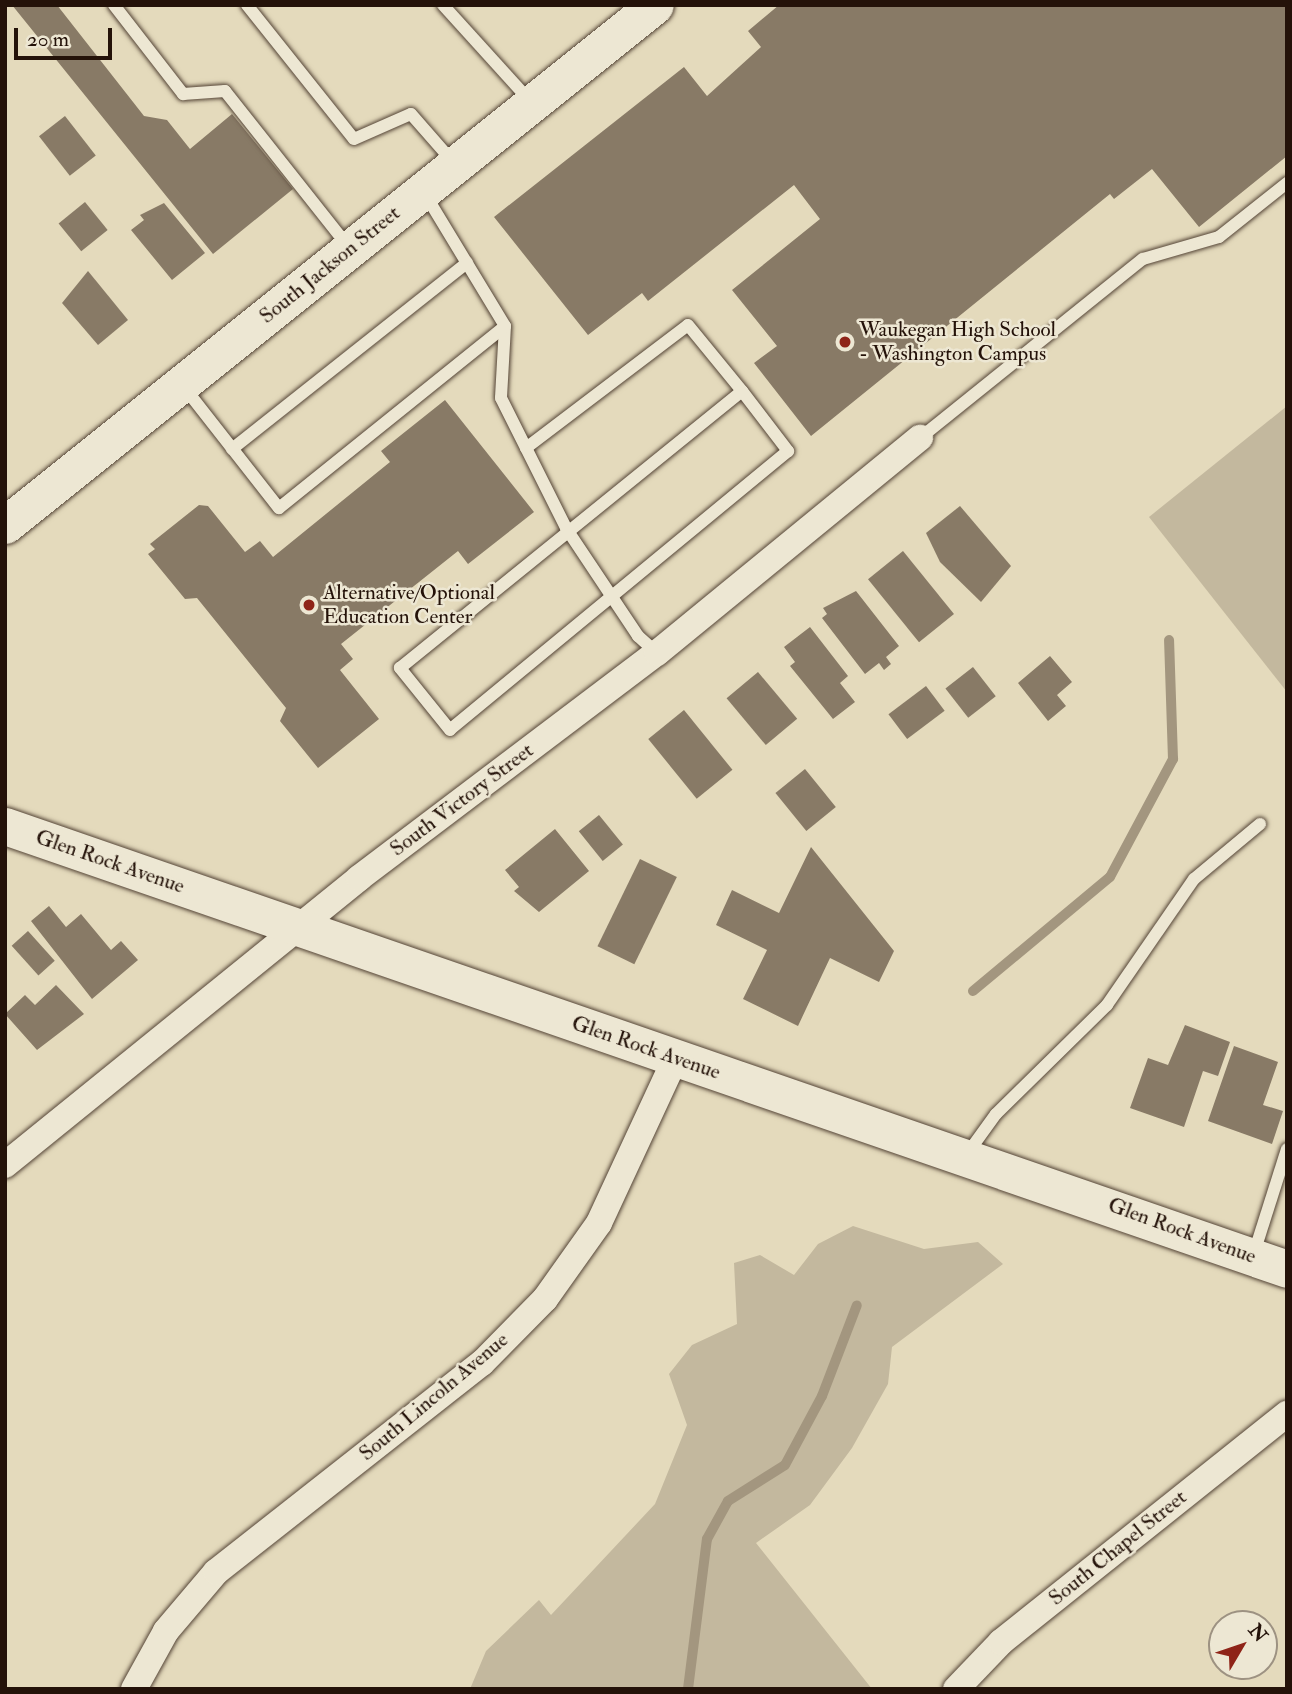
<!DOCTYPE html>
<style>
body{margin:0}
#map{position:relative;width:1292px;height:1694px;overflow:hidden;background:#e4dabc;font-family:"IM FELL Double Pica",serif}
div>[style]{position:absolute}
.green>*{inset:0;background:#c3b89e}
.stream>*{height:10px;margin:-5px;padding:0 5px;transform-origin:5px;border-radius:5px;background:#a3967f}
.building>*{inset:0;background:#887a66;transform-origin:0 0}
.roads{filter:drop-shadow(0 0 2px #544436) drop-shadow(0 0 2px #544436)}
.lane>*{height:12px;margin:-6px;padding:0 6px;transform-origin:6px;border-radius:6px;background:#ede7d3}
.street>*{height:26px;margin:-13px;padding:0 13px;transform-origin:13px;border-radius:13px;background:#ede7d3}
.secondary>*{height:37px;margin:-18.5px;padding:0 18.5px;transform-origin:18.5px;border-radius:18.5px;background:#ede7d3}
.dots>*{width:19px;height:19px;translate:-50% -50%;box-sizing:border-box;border:4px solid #ede7d3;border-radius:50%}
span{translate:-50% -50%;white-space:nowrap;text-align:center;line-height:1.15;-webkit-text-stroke:5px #ede7d3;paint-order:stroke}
.street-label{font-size:21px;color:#241209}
.poi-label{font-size:21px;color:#241209}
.left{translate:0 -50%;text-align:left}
.frame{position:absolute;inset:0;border:7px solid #241209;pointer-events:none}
.north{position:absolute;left:1208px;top:1610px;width:70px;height:70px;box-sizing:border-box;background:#ede7d3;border:2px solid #9d9282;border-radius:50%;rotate:51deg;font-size:19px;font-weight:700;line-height:28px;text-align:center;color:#241209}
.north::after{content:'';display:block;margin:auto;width:24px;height:32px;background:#8f2418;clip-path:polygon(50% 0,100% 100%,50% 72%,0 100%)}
.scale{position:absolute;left:14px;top:28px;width:98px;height:32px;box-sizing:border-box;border:4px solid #241209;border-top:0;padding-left:9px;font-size:21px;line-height:24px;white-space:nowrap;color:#241209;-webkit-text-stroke:5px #ede7d3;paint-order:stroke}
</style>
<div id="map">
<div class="green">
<div style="clip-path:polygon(1287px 406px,1287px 692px,1149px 517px)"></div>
<div style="clip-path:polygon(853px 1226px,924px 1249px,978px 1242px,1003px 1264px,892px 1347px,888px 1384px,852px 1448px,810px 1505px,756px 1543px,872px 1689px,470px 1689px,486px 1651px,539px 1600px,551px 1615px,655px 1504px,687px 1425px,669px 1374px,692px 1345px,737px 1324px,734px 1263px,760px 1255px,794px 1275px,818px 1244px)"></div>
</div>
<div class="stream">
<div style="left:973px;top:991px;width:178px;rotate:-39.8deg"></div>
<div style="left:1110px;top:877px;width:134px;rotate:-61.9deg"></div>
<div style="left:1173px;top:759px;width:119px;rotate:-91.9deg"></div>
<div style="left:688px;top:1689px;width:151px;rotate:-82.8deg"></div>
<div style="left:707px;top:1539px;width:43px;rotate:-61.1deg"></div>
<div style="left:728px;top:1501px;width:67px;rotate:-32.3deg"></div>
<div style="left:785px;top:1465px;width:78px;rotate:-61.8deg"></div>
<div style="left:822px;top:1396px;width:97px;rotate:-69deg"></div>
</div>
<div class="building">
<div style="clip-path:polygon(12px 5px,57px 5px,144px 116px,167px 120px,190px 149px,232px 114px,293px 189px,213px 254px)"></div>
<div style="clip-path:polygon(779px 5px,1287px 5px,1287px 156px,1199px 227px,1152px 169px,1114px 199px,1110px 194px,811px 436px,754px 363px,777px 346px,732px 290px,820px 219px,794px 185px,648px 301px,642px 293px,588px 335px,494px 217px,684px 67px,707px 96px,761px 47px,748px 31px)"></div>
<div style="left:65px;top:116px;width:50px;height:33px;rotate:52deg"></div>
<div style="left:85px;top:202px;width:36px;height:34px;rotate:51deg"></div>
<div style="clip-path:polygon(164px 203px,205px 253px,172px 280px,131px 230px,144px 220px,140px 215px)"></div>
<div style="clip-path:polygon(88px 271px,128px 320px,98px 345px,62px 303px)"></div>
<div style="clip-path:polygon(445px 400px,534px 512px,468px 564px,458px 551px,341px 644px,353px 659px,340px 670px,379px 719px,318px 768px,280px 721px,286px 708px,197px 598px,185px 599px,148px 554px,155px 549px,150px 544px,199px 505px,208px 506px,245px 552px,260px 541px,273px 557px,390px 462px,381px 451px)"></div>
<div style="clip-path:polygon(960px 506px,1011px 566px,981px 602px,940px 562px,926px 533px)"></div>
<div style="left:903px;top:551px;width:81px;height:45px;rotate:51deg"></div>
<div style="clip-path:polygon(856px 591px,899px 646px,886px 657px,891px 664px,884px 670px,879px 663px,865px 674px,822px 618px,827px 614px,823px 608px)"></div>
<div style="clip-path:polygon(810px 627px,848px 676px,840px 683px,855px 702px,833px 719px,790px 666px,795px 662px,784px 647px)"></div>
<div style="clip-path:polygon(1050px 656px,1072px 682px,1057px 695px,1066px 706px,1048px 721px,1018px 683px)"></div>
<div style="left:973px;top:667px;width:37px;height:35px;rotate:52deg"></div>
<div style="left:758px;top:672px;width:61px;height:41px;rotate:50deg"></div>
<div style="left:926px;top:686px;width:31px;height:47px;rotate:53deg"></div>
<div style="left:684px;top:710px;width:77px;height:46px;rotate:51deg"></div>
<div style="left:805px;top:769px;width:49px;height:38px;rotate:51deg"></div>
<div style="left:599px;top:815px;width:38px;height:26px;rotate:51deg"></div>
<div style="clip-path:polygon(555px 829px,589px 871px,539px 912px,514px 891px,519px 887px,505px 870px)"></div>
<div style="clip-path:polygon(811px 847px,894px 951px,879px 982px,830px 958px,798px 1026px,743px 999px,767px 950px,716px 925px,732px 890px,779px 913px)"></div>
<div style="left:640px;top:859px;width:41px;height:97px;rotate:26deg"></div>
<div style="clip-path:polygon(49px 906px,66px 927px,81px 914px,111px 950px,121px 941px,138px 960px,92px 999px,31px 921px)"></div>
<div style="left:28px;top:931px;width:40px;height:22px;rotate:48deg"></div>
<div style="clip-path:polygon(56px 985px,84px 1014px,37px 1050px,5px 1014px,25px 995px,35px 1005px)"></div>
<div style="clip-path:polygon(1185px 1025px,1230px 1042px,1218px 1076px,1203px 1071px,1184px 1127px,1130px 1108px,1148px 1058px,1168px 1065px)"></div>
<div style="clip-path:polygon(1234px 1046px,1278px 1062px,1263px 1105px,1283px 1111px,1272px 1144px,1208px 1121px)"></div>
</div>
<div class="roads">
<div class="lane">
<div style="left:114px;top:5px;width:113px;rotate:52.2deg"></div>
<div style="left:183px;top:94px;width:42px;rotate:-4.1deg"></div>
<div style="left:225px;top:91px;width:198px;rotate:51.6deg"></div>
<div style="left:247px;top:5px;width:171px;rotate:51.4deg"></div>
<div style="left:354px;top:139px;width:62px;rotate:-23.7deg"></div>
<div style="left:411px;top:114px;width:64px;rotate:48.8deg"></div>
<div style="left:443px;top:5px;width:130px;rotate:47.8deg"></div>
<div style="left:425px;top:194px;width:154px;rotate:58.8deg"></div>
<div style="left:505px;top:326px;width:72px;rotate:93.2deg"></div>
<div style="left:501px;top:398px;width:145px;rotate:63.4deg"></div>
<div style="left:566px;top:528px;width:130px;rotate:56.3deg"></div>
<div style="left:638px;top:636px;width:25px;rotate:42deg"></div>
<div style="left:184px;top:387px;width:154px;rotate:51.9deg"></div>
<div style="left:279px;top:508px;width:290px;rotate:-38.8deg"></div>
<div style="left:920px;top:438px;width:286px;rotate:-38.8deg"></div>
<div style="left:1143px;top:259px;width:79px;rotate:-16.1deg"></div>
<div style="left:1219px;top:237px;width:87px;rotate:-38.5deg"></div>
<div style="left:526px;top:448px;width:203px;rotate:-37.2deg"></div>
<div style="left:688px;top:325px;width:85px;rotate:50.7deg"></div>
<div style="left:742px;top:391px;width:76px;rotate:52.5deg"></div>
<div style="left:788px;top:451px;width:438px;rotate:140.5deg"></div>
<div style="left:450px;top:730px;width:80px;rotate:-128.9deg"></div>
<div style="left:400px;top:668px;width:440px;rotate:-39deg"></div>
<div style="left:232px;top:449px;width:300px;rotate:-38.4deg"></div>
<div style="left:967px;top:1154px;width:49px;rotate:-54.1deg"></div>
<div style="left:996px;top:1114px;width:156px;rotate:-44.5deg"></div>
<div style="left:1107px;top:1005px;width:153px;rotate:-55.4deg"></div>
<div style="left:1194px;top:879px;width:86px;rotate:-39.8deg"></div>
<div style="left:1254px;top:1253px;width:109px;rotate:-72.4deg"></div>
</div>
<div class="street">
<div style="left:5px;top:1165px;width:456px;rotate:-39deg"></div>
<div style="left:359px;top:878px;width:373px;rotate:-37.1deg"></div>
<div style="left:657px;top:653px;width:340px;rotate:-39.3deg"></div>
<div style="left:134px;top:1689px;width:66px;rotate:-61.1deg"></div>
<div style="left:166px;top:1631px;width:77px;rotate:-49.7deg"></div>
<div style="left:216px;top:1572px;width:338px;rotate:-38.2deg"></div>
<div style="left:482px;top:1363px;width:90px;rotate:-45.5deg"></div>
<div style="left:545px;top:1299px;width:93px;rotate:-54.6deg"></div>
<div style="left:599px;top:1223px;width:181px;rotate:-65.1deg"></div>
<div style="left:956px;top:1689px;width:65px;rotate:-46.2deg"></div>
<div style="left:1001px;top:1642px;width:366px;rotate:-38.6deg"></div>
</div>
<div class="secondary">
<div style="left:5px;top:525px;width:832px;rotate:-38.66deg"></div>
<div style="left:5px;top:826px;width:1356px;rotate:19.06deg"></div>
</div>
</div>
<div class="dots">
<div style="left:845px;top:342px;background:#8f2418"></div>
<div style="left:309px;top:605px;background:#8f2418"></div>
</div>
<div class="street-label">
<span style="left:330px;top:265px;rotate:-39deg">South Jackson Street</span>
<span style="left:462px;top:800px;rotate:-37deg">South Victory Street</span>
<span style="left:110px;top:862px;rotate:19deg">Glen Rock Avenue</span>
<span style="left:646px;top:1048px;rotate:19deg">Glen Rock Avenue</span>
<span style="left:1182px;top:1231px;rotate:20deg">Glen Rock Avenue</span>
<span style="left:434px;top:1397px;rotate:-40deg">South Lincoln Avenue</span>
<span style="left:1118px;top:1548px;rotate:-39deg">South Chapel Street</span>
</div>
<div class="poi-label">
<span class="left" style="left:859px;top:342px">Waukegan High School<br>- Washington Campus</span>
<span class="left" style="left:323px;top:605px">Alternative/Optional<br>Education Center</span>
</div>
<div class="frame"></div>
<div class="north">N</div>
<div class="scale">20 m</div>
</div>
